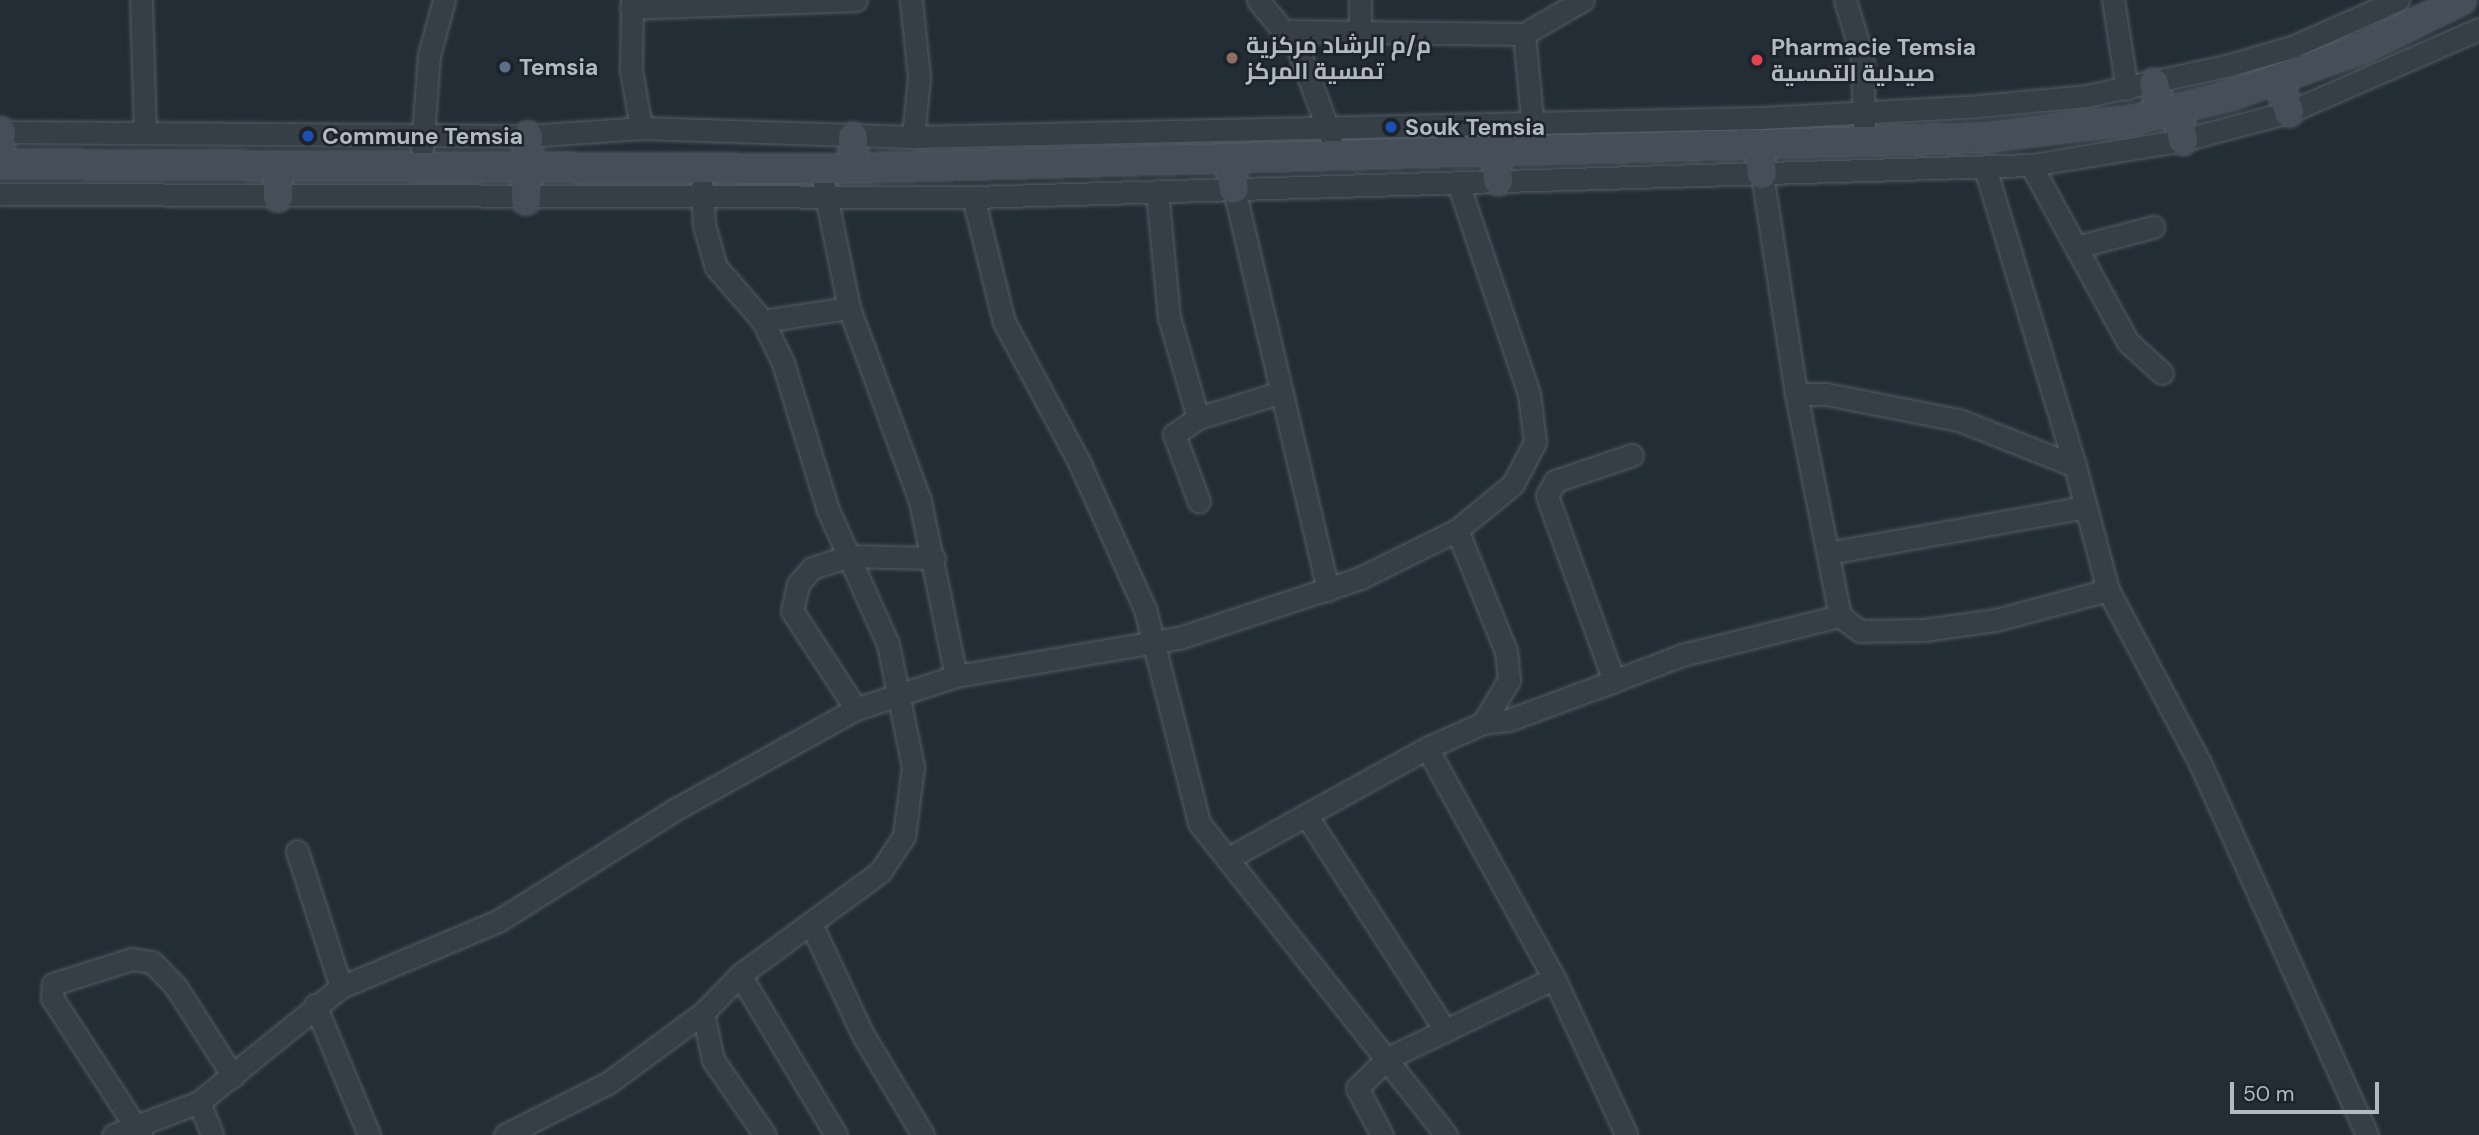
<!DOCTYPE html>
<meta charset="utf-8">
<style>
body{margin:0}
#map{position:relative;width:2479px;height:1135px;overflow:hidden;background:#232d36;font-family:"DM Sans",Cairo,sans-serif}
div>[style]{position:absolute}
.roads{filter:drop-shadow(0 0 2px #545c64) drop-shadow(0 0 2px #545c64)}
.minor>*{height:21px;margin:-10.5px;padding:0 10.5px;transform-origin:10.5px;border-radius:10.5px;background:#363e46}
.secondary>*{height:28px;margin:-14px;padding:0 14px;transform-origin:14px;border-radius:14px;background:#454e59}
.dots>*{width:19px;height:19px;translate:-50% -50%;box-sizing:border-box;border:4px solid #1c232b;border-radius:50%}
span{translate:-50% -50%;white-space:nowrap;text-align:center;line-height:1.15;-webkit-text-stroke:5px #1c232b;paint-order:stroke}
.poi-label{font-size:23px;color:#b1b9c3;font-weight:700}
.left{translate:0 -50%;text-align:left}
.scale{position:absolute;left:2230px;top:1082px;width:149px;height:32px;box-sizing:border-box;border:4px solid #b1b9c3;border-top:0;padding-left:9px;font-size:21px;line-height:24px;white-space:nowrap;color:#b1b9c3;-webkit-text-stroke:5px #1c232b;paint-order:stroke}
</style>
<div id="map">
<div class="roads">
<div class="minor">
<div style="left:141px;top:0;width:133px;rotate:88.3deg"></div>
<div style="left:632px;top:0;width:70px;rotate:90.8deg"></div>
<div style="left:631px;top:70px;width:59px;rotate:80.2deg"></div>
<div style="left:911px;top:0;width:78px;rotate:84.1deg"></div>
<div style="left:919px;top:78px;width:59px;rotate:95.8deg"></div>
<div style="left:1258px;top:0;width:63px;rotate:50.8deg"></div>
<div style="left:1298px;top:49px;width:94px;rotate:69.4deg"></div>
<div style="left:1360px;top:0;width:30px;rotate:90deg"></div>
<div style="left:1845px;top:0;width:59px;rotate:73.1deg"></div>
<div style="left:1862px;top:56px;width:68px;rotate:88.3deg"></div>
<div style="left:2113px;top:0;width:90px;rotate:81.1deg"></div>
<div style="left:631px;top:8px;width:225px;rotate:-2deg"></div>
<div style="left:1286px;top:31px;width:238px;rotate:0.7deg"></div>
<div style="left:1524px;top:34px;width:68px;rotate:-30deg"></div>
<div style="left:1524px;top:34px;width:85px;rotate:84.6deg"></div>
<div style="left:0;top:132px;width:528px;rotate:0.43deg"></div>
<div style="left:528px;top:136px;width:113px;rotate:-4deg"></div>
<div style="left:641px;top:128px;width:272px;rotate:1.9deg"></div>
<div style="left:913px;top:137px;width:847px;rotate:-1.29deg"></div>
<div style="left:1760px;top:118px;width:219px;rotate:-3.1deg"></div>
<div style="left:1979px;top:106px;width:107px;rotate:-5.3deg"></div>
<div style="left:2086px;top:96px;width:143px;rotate:-12.1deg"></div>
<div style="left:2226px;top:66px;width:69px;rotate:-16.1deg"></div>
<div style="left:2292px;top:47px;width:116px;rotate:-23.9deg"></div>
<div style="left:422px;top:148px;width:93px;rotate:-85.7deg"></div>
<div style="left:429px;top:55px;width:57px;rotate:-74.7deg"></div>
<div style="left:2031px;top:165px;width:202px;rotate:61.3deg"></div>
<div style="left:2128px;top:342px;width:46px;rotate:42.4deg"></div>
<div style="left:1985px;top:168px;width:311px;rotate:73.2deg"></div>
<div style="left:1762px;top:174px;width:223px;rotate:81.2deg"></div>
<div style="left:1796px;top:394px;width:30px"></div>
<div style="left:1826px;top:394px;width:136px;rotate:11.1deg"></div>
<div style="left:1959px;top:420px;width:125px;rotate:21.6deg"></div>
<div style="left:2075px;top:466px;width:128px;rotate:75.1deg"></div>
<div style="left:2108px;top:590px;width:194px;rotate:62deg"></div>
<div style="left:2199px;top:761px;width:410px;rotate:65.8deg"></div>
<div style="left:824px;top:186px;width:125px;rotate:78.4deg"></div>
<div style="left:849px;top:308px;width:206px;rotate:69.8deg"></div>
<div style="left:920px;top:501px;width:179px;rotate:78.4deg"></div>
<div style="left:702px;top:187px;width:38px;rotate:87deg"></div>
<div style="left:704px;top:225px;width:44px;rotate:74.1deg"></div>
<div style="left:716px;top:267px;width:72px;rotate:49deg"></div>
<div style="left:763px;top:321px;width:47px;rotate:64.5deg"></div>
<div style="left:783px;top:363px;width:154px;rotate:73deg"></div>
<div style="left:828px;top:510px;width:147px;rotate:65.9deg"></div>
<div style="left:888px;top:644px;width:126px;rotate:78.5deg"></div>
<div style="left:913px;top:767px;width:70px;rotate:97.4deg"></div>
<div style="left:904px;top:836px;width:43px;rotate:123.7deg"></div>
<div style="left:880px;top:872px;width:174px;rotate:143.7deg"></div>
<div style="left:740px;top:975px;width:53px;rotate:134.2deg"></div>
<div style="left:703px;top:1013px;width:48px;rotate:78deg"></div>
<div style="left:713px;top:1060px;width:91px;rotate:55.3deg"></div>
<div style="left:1234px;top:189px;width:412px;rotate:76.8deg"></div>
<div style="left:1157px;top:191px;width:127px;rotate:84.6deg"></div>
<div style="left:1169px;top:317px;width:105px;rotate:74deg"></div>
<div style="left:1198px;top:418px;width:85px;rotate:-17.2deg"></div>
<div style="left:0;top:194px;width:973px;rotate:0.18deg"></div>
<div style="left:973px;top:197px;width:1058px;rotate:-1.73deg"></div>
<div style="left:2031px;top:165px;width:154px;rotate:-9.3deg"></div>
<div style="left:2183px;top:140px;width:110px;rotate:-14.8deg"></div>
<div style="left:2289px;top:112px;width:207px;rotate:-23.6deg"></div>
<div style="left:973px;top:197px;width:129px;rotate:76.1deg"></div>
<div style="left:1004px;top:322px;width:161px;rotate:61.8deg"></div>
<div style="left:1080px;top:464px;width:159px;rotate:65.9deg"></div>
<div style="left:1145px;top:609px;width:221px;rotate:75.8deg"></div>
<div style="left:1199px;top:823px;width:398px;rotate:51.6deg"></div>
<div style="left:2076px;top:247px;width:80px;rotate:-14.6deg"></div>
<div style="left:763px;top:321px;width:87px;rotate:-8.6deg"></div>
<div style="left:1796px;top:394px;width:226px;rotate:78.8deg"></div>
<div style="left:1198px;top:418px;width:29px;rotate:146deg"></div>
<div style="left:1174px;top:434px;width:72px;rotate:69.8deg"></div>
<div style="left:1632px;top:455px;width:81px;rotate:161.3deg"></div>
<div style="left:1555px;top:481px;width:17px;rotate:118deg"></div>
<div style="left:1547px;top:496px;width:197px;rotate:70.1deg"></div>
<div style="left:1614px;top:681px;width:73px;rotate:-20.9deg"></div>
<div style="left:1682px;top:655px;width:163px;rotate:-13.9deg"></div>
<div style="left:1840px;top:616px;width:25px;rotate:37deg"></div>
<div style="left:1860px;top:631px;width:64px;rotate:-0.9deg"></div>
<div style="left:1924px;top:630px;width:73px;rotate:-7.9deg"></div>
<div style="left:1996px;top:620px;width:116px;rotate:-15deg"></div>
<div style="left:1457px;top:530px;width:131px;rotate:68deg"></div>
<div style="left:1506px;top:651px;width:29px;rotate:84deg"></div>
<div style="left:1509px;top:680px;width:50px;rotate:121.2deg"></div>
<div style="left:1483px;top:723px;width:61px;rotate:155.9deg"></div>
<div style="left:1427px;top:748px;width:263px;rotate:61.1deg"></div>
<div style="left:1828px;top:553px;width:261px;rotate:-10.1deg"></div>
<div style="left:856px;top:709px;width:117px;rotate:-123.1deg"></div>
<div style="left:792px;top:611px;width:28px;rotate:-77deg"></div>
<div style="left:798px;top:584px;width:21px;rotate:-49deg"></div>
<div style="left:812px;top:568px;width:40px;rotate:-18deg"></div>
<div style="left:850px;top:556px;width:84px;rotate:1.4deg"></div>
<div style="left:1483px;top:723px;width:26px;rotate:-7deg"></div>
<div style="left:1509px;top:720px;width:112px;rotate:-20.4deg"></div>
<div style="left:1306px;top:815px;width:138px;rotate:-29deg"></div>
<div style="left:297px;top:851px;width:143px;rotate:72.1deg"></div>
<div style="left:1227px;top:859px;width:90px;rotate:-29.1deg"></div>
<div style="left:1306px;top:815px;width:257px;rotate:57.1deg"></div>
<div style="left:811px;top:924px;width:123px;rotate:64.9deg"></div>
<div style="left:863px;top:1035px;width:117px;rotate:59deg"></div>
<div style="left:740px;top:975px;width:187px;rotate:59deg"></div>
<div style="left:315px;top:1005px;width:141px;rotate:67.4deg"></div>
<div style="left:199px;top:1102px;width:35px;rotate:68deg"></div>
<div style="left:113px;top:1135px;width:92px;rotate:-21deg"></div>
<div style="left:199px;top:1102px;width:183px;rotate:-39deg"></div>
<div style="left:341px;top:987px;width:170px;rotate:-22.8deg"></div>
<div style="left:498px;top:921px;width:210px;rotate:-32.2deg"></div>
<div style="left:676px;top:809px;width:206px;rotate:-29.1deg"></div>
<div style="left:856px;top:709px;width:105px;rotate:-18.3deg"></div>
<div style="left:956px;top:676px;width:226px;rotate:-9.7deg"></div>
<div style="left:1179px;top:638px;width:191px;rotate:-18.3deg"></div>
<div style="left:1360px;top:578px;width:108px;rotate:-26.3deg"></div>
<div style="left:1457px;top:530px;width:72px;rotate:-39.4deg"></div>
<div style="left:1513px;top:484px;width:47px;rotate:-62.4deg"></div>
<div style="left:1535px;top:442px;width:48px;rotate:-97.1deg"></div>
<div style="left:1529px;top:394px;width:223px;rotate:-108.6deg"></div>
<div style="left:141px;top:1135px;width:163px;rotate:-123deg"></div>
<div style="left:52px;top:998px;width:14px;rotate:-86deg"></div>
<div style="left:53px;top:984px;width:83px;rotate:-17.6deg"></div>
<div style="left:132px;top:959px;width:20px;rotate:9deg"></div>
<div style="left:152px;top:962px;width:35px;rotate:46deg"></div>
<div style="left:176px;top:987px;width:106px;rotate:57.4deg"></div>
<div style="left:505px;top:1135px;width:115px;rotate:-26.8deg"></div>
<div style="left:608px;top:1083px;width:118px;rotate:-36.4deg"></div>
<div style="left:1382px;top:1135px;width:53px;rotate:-118deg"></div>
<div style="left:1357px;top:1088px;width:43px;rotate:-44.1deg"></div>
<div style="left:1388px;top:1058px;width:184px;rotate:-25.7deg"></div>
<div style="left:1554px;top:978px;width:172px;rotate:65.2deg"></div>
</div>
<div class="secondary">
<div style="left:2278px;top:80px;width:34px;rotate:71deg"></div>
<div style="left:2154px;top:83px;width:32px;rotate:77deg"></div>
<div style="left:2177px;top:109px;width:32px;rotate:79deg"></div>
<div style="left:853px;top:137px;width:31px;rotate:90deg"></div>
<div style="left:0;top:143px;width:11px;rotate:-85deg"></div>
<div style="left:1759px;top:147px;width:27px;rotate:84deg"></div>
<div style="left:1495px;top:151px;width:30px;rotate:84deg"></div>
<div style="left:1229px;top:159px;width:30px;rotate:81deg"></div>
<div style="left:0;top:164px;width:821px;rotate:0.35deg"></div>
<div style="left:821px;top:169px;width:1161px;rotate:-1.53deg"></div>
<div style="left:1982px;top:138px;width:151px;rotate:-6.8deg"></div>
<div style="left:2132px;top:120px;width:101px;rotate:-13.8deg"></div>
<div style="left:2230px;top:96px;width:142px;rotate:-19.7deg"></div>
<div style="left:2364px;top:48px;width:109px;rotate:-26.1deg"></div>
<div style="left:278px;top:197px;width:31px;rotate:-90deg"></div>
<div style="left:526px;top:200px;width:64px;rotate:-88.2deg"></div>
</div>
</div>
<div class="dots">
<div style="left:1232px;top:58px;background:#8d6e63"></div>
<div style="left:1757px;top:60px;background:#e0444e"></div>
<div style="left:505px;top:67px;background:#5c6f8a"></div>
<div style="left:1391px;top:127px;background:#1a4fb4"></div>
<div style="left:308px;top:136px;background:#1a4fb4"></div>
</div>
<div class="poi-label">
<span class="left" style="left:1246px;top:58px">م/م الرشاد مركزية<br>تمسية المركز</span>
<span class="left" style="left:1771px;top:60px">Pharmacie Temsia<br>صيدلية التمسية</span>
<span class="left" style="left:519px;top:67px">Temsia</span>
<span class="left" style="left:1405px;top:127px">Souk Temsia</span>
<span class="left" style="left:322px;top:136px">Commune Temsia</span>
</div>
<div class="scale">50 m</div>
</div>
